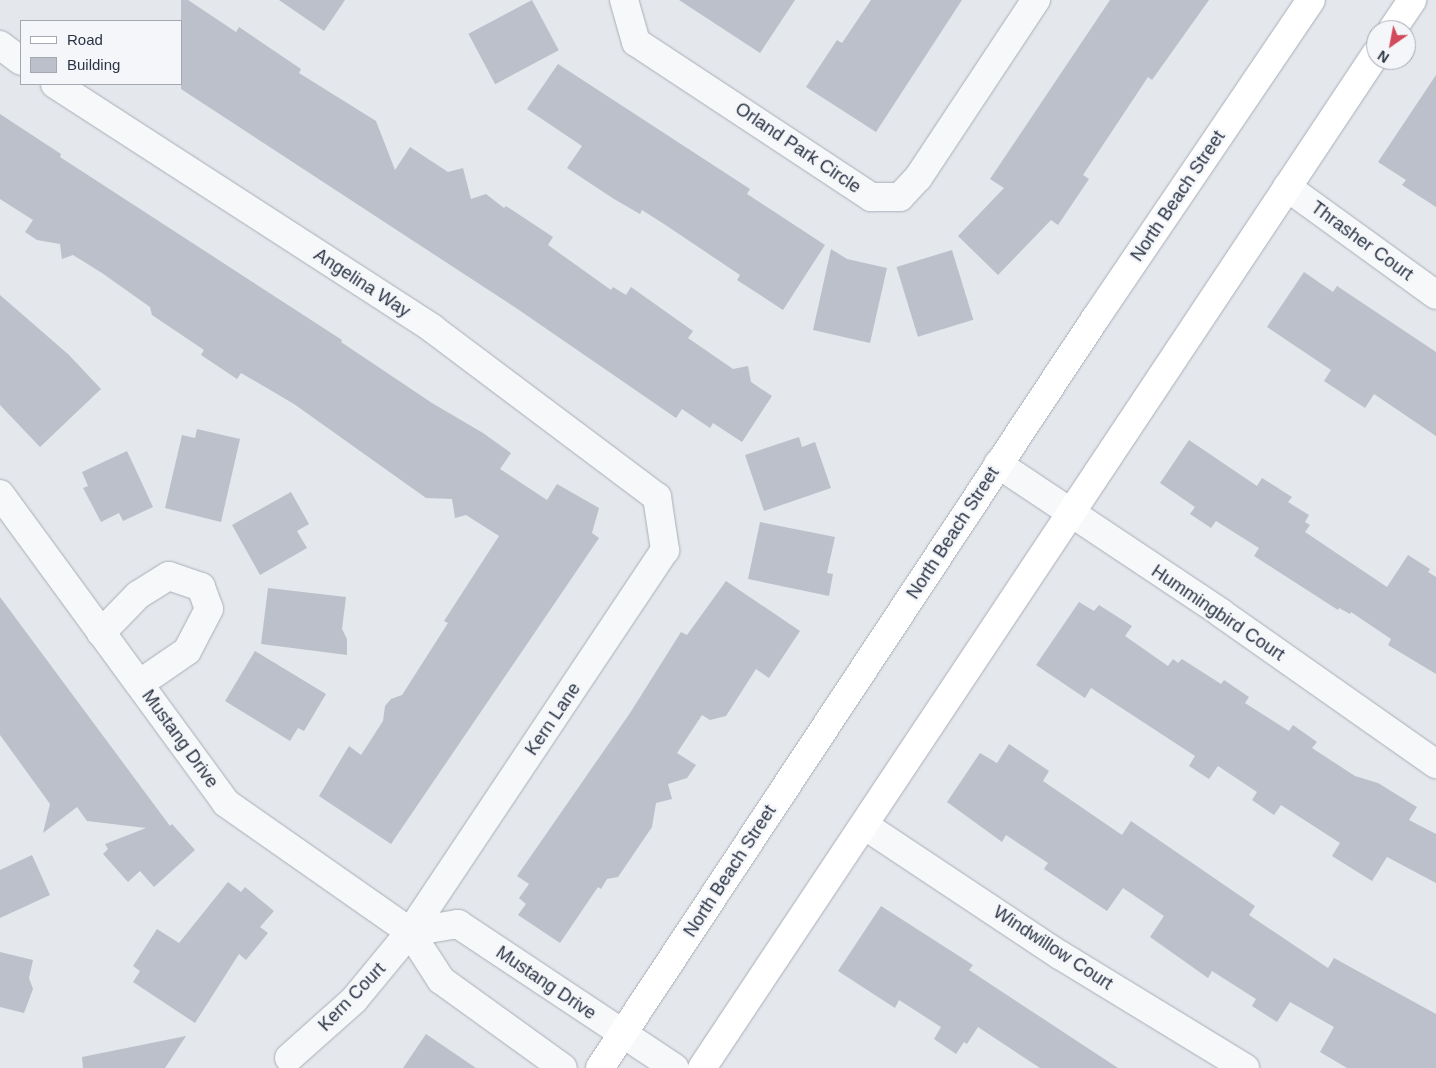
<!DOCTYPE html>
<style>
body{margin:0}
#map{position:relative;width:1436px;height:1068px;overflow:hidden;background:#e4e7ec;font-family:Helvetica,sans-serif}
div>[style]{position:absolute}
.building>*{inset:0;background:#bbc0ca;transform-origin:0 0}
.roads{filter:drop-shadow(0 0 1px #a9aeb7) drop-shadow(0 0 1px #a9aeb7)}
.minor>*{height:28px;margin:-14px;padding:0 14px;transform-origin:14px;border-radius:14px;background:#f7f8fa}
.major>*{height:28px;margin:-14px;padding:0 14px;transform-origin:14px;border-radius:14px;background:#fff}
span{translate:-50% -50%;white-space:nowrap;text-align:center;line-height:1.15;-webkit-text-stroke:5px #f4f6f9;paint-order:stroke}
.street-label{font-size:18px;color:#2b3445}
.legend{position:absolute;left:20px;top:20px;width:162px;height:65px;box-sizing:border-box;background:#f4f6f9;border:1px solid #a4a8b1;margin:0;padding:6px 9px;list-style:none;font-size:15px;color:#2b3445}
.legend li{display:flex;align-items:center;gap:10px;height:25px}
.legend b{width:25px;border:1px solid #a4a8b1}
.north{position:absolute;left:1366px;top:20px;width:50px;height:50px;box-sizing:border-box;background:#f4f6f9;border:1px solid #a4a8b1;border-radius:50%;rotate:213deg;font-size:14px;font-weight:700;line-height:20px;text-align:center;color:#2b3445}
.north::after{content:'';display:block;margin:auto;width:18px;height:22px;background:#d1495b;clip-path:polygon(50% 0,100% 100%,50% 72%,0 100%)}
</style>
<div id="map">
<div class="building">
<div style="clip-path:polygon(181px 0,188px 0,236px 32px,239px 27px,301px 69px,299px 73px,376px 121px,395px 170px,410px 147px,448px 172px,463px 168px,471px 199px,486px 194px,504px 208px,506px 206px,553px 237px,548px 245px,611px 290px,613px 287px,626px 295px,631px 287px,693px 331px,688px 338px,733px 369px,748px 366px,751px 382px,772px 396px,742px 442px,713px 423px,710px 428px,682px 409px,676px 418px,519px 310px,181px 89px)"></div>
<div style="clip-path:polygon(279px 0,345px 0,324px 31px)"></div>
<div style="left:532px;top:0;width:57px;height:72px;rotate:62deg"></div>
<div style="clip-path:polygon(679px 0,795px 0,760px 53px)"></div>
<div style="clip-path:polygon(871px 0,962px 0,876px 132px,806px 87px,837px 40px,842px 43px)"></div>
<div style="clip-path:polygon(1110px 0,1209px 0,1152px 80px,1148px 77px,1083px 175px,1089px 179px,1058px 225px,1051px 220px,998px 275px,958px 236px,1004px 188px,990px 179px)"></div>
<div style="clip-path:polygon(558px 64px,750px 189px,747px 194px,825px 245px,783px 310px,737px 280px,740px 275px,664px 224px,642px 210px,640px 214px,614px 199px,567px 168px,582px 146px,527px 109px)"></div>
<div style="clip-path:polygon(1436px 75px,1436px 207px,1402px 185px,1406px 180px,1378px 162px)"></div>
<div style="clip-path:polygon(0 114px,61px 154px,60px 157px,342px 340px,341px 342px,432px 403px,483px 433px,511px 453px,500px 469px,547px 500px,557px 484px,599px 508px,592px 533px,599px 538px,391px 844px,319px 796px,349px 746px,361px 755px,383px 721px,385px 706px,391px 699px,402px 695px,448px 623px,444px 621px,499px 536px,466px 515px,455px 518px,452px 499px,426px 498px,294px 404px,241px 373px,237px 379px,201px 355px,204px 350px,152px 315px,150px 307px,102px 273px,73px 255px,62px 259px,60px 244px,37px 240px,25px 232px,33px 220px,0 199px)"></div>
<div style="clip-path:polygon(831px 249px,847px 259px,887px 268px,870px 343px,813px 330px)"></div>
<div style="left:952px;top:250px;width:73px;height:58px;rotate:73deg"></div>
<div style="clip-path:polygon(1304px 272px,1333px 292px,1337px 286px,1436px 352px,1436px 436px,1374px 394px,1365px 408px,1324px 381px,1331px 370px,1267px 327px)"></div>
<div style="clip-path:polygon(0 295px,69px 355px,101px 389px,40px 447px,0 405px)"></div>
<div style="clip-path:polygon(197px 429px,240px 439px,221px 522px,165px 508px,182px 435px,195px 438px)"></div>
<div style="clip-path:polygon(799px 437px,802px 447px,815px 442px,831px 488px,764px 511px,745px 455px)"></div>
<div style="clip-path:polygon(1189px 440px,1257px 486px,1262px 478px,1292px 497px,1288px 502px,1309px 515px,1305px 522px,1310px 525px,1305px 532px,1387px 587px,1408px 555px,1430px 569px,1428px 572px,1436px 577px,1436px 674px,1388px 645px,1391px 639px,1351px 612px,1350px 614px,1339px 608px,1338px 610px,1254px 556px,1259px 548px,1216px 521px,1211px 528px,1190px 514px,1195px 507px,1160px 483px)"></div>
<div style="clip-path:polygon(127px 451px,153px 507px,123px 521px,119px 513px,101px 522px,83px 488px,88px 486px,82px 472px)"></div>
<div style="clip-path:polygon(291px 492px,309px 524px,297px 531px,307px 548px,260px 575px,232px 525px)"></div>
<div style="clip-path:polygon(760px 522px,835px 537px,827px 573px,833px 574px,829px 596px,748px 579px)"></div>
<div style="clip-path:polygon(726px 581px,800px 631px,769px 678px,756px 669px,726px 716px,710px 720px,702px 715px,677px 753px,696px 765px,687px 778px,668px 784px,672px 799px,656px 803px,652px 827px,618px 877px,607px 879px,601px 889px,598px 887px,560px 943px,518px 915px,526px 904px,519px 898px,529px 884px,517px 876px,630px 713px,681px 632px,687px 635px)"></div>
<div style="clip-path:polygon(268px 588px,346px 597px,342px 629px,347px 639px,347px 655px,261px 644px)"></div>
<div style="clip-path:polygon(0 597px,170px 826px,172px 824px,195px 850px,154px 887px,140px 871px,128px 882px,103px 854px,108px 849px,105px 844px,146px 828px,87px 821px,77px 807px,43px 833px,50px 804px,0 735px)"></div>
<div style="clip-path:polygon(1079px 602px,1094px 611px,1099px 605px,1132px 626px,1125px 636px,1168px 666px,1173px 659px,1178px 663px,1182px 659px,1221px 684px,1224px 680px,1249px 697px,1245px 703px,1289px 731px,1293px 725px,1317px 742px,1312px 748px,1355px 776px,1378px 783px,1417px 807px,1409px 820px,1436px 834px,1436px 883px,1387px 857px,1372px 881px,1332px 856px,1340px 843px,1281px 805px,1274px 815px,1252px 800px,1257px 792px,1218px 766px,1209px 779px,1189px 766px,1195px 756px,1091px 688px,1085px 698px,1036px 665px)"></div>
<div style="clip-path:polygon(255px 651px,326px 694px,304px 731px,298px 728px,290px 741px,225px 701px)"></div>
<div style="clip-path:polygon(1009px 744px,1049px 771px,1043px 781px,1122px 835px,1131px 821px,1255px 906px,1249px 915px,1328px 968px,1334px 958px,1436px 1014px,1436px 1068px,1347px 1068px,1320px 1052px,1334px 1027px,1290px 1002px,1277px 1022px,1252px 1006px,1256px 999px,1212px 971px,1208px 978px,1150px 937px,1164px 916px,1123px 888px,1107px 911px,1044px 869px,1048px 863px,1006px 835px,1002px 842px,947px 802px,980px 753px,997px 763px)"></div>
<div style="clip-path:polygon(32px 855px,50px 895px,0 918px,0 870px)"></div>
<div style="clip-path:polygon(228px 882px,241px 892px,245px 887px,274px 911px,260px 927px,268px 933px,246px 960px,239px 954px,195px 1023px,133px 982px,140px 971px,133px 966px,157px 929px,179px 943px)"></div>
<div style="clip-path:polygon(881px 906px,973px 965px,969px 970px,1118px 1068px,1040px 1068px,978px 1027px,967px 1044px,964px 1042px,956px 1054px,934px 1039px,941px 1027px,899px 1000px,895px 1008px,838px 971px)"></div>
<div style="clip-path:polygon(0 952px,33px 960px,29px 978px,33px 989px,24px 1013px,0 1007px)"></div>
<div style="clip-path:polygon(426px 1034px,476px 1068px,403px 1068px)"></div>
<div style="clip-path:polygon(186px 1036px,165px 1068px,83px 1068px,82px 1057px)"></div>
</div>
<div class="roads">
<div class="minor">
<div style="left:624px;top:0;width:44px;rotate:74.1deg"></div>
<div style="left:636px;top:42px;width:282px;rotate:33.4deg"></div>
<div style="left:871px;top:197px;width:29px"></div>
<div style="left:900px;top:197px;width:26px;rotate:-47deg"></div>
<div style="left:918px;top:178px;width:214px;rotate:-56.5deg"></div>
<div style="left:0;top:45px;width:26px;rotate:37deg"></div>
<div style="left:55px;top:84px;width:450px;rotate:32.9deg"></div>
<div style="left:433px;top:329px;width:280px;rotate:36.9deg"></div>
<div style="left:657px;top:497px;width:54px;rotate:81.4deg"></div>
<div style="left:665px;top:550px;width:459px;rotate:123.7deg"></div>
<div style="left:410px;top:932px;width:88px;rotate:129.5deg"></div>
<div style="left:354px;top:1000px;width:87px;rotate:138.3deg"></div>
<div style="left:1287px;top:187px;width:184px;rotate:35.9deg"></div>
<div style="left:998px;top:464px;width:268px;rotate:33.7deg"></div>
<div style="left:1221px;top:613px;width:263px;rotate:35.1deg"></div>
<div style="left:0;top:494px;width:383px;rotate:53.8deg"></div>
<div style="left:226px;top:803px;width:225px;rotate:35deg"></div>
<div style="left:410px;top:932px;width:57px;rotate:57.1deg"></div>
<div style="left:441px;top:980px;width:150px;rotate:35.8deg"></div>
<div style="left:101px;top:633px;width:53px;rotate:-45.8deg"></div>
<div style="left:138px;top:595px;width:36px;rotate:-32deg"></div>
<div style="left:169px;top:576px;width:34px;rotate:19deg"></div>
<div style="left:201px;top:587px;width:23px;rotate:70deg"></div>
<div style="left:209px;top:609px;width:47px;rotate:117.6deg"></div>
<div style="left:187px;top:651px;width:58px;rotate:145.5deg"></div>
<div style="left:864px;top:825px;width:235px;rotate:33.6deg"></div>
<div style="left:1060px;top:955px;width:217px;rotate:31.4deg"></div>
<div style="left:410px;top:932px;width:49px;rotate:-9.5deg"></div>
<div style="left:458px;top:924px;width:260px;rotate:33.6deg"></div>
</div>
<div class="major">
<div style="left:1392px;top:30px;width:36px;rotate:-56deg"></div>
<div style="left:600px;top:1068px;width:898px;rotate:-56.54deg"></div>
<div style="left:1095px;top:319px;width:385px;rotate:-55.9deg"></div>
<div style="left:702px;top:1068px;width:1218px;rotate:-56.39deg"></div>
</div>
</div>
<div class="street-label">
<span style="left:798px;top:148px;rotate:34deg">Orland Park Circle</span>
<span style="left:1178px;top:196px;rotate:-56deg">North Beach Street</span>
<span style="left:1362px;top:241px;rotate:36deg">Thrasher Court</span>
<span style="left:362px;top:283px;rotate:33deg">Angelina Way</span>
<span style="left:953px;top:533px;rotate:-57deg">North Beach Street</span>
<span style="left:1218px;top:613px;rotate:34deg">Hummingbird Court</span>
<span style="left:553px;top:719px;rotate:-56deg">Kern Lane</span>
<span style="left:180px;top:739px;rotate:54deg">Mustang Drive</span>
<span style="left:730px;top:871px;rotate:-57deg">North Beach Street</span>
<span style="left:1053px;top:948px;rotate:33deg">Windwillow Court</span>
<span style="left:546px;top:983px;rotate:34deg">Mustang Drive</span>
<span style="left:352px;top:997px;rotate:-46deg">Kern Court</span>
</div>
<ul class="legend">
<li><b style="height:6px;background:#fff"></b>Road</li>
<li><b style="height:14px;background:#bbc0ca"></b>Building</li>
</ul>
<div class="north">N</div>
</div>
